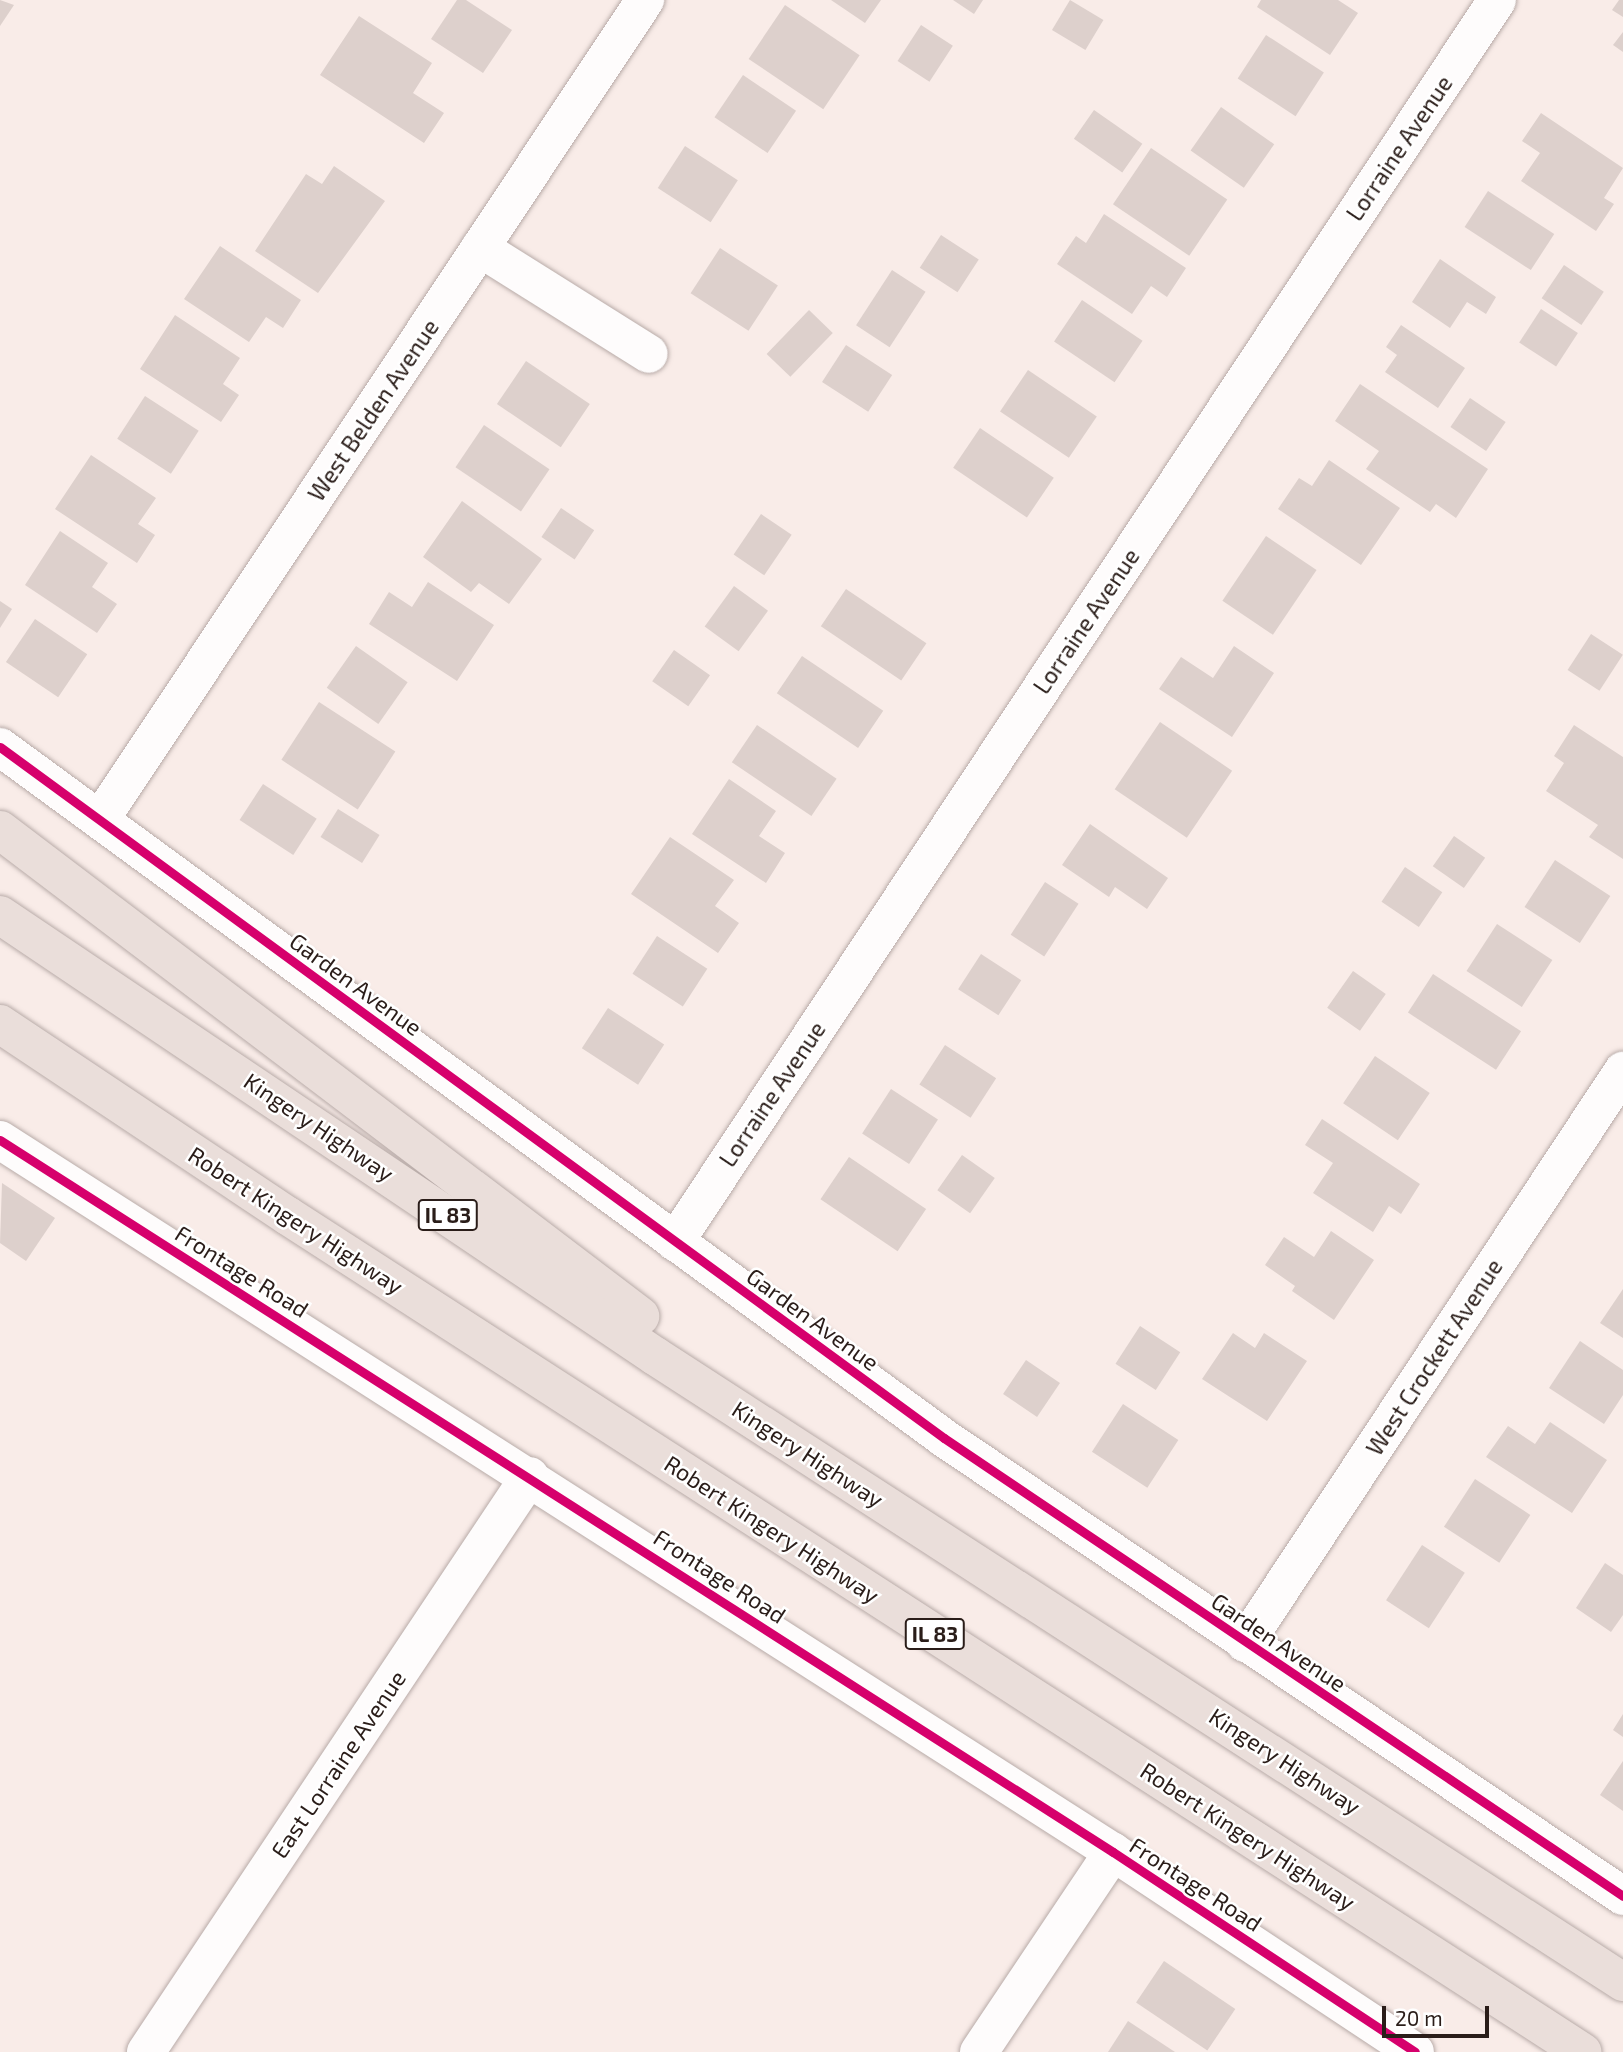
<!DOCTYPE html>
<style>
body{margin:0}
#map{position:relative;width:1623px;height:2052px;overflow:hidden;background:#f9ece8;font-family:"Exo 2",sans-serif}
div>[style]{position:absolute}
.building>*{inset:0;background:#ddd0cc;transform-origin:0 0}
.roads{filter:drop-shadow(0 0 2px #b8aba8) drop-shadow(0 0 2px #b8aba8)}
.minor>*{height:38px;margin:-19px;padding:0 19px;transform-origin:19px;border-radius:19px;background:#fefcfc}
.highway>*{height:38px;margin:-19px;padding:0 19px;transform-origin:19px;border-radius:19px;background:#eadeda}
.cycleway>*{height:9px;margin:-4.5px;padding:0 4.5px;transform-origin:4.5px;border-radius:4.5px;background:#d6006c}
span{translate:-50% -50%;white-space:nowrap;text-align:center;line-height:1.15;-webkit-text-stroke:5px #fff;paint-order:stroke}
.shield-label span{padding:2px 5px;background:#fff;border:2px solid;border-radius:5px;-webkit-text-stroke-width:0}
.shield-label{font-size:21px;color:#2a1d19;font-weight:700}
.street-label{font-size:23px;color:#2a1d19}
.scale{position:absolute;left:1382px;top:2006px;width:107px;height:32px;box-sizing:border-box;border:4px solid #2a1d19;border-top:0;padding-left:9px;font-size:21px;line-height:24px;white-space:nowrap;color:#2a1d19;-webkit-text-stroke:5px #fff;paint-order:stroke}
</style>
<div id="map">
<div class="building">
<div style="clip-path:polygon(0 0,14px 5px,0 26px)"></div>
<div style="clip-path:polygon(457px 0,466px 0,512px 30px,483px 73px,431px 39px)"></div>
<div style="clip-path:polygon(831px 0,881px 0,865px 23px)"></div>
<div style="clip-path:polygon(953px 0,983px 0,974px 14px)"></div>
<div style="left:1070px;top:0;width:39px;height:35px;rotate:31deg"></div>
<div style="clip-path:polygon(1261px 0,1338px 0,1358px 13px,1330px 55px,1257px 7px)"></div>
<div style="clip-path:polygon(1619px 0,1623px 0,1623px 17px,1612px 10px)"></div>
<div style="left:785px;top:5px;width:90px;height:65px;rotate:34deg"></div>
<div style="clip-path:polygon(359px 16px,432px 63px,413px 93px,444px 113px,424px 143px,320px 75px)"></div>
<div style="left:921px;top:25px;width:38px;height:43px;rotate:33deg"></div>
<div style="clip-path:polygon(1623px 32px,1623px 52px,1613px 45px)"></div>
<div style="left:1266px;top:35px;width:69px;height:52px;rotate:33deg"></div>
<div style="left:743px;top:75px;width:64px;height:51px;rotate:34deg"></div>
<div style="left:1221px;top:107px;width:65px;height:53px;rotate:35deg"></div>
<div style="left:1094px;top:110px;width:59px;height:35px;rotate:35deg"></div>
<div style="clip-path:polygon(1541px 113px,1623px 168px,1604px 198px,1614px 204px,1596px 231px,1521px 181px,1540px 153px,1522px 141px)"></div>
<div style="left:685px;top:146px;width:63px;height:50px;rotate:33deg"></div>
<div style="left:1151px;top:148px;width:92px;height:68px;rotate:34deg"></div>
<div style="clip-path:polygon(334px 166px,385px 201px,318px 293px,255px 251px,306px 174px,322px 184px)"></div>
<div style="left:1488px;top:191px;width:79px;height:43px;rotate:33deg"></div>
<div style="clip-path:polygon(1104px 214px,1186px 268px,1167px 297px,1151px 286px,1132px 314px,1057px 264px,1076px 236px,1086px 243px)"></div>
<div style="left:941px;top:235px;width:45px;height:39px;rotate:33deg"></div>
<div style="clip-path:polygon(220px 246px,301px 300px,283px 328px,266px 317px,249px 342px,184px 299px)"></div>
<div style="left:720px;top:248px;width:69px;height:54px;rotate:33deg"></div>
<div style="clip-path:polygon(1440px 259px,1496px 297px,1486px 314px,1467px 302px,1450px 328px,1412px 302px)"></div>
<div style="left:1564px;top:265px;width:48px;height:40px;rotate:34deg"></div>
<div style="left:892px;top:270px;width:40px;height:66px;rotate:33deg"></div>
<div style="left:1082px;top:300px;width:73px;height:50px;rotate:34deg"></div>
<div style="left:1541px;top:309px;width:44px;height:40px;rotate:33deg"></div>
<div style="left:809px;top:310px;width:33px;height:61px;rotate:44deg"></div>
<div style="clip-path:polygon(175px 315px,240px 358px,223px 384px,239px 395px,221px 422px,140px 369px)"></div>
<div style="clip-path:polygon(1401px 325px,1465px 368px,1438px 408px,1385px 372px,1397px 355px,1386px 347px)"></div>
<div style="left:846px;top:345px;width:55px;height:44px;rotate:33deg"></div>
<div style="left:526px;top:361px;width:77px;height:52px;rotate:34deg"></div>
<div style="left:1028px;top:370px;width:83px;height:50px;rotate:34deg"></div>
<div style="clip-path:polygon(1360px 384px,1488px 469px,1456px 518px,1436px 504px,1430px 512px,1366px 469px,1379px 451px,1335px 421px)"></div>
<div style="left:145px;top:396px;width:64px;height:51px;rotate:33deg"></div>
<div style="left:1470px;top:398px;width:43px;height:35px;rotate:34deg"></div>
<div style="left:484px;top:425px;width:79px;height:51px;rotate:34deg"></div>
<div style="left:980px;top:428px;width:89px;height:48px;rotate:34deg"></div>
<div style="clip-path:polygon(91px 455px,156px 498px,138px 524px,155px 535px,137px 563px,55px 509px)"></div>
<div style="clip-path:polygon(1329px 460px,1400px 508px,1361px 565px,1278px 509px,1299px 478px,1312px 486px)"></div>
<div style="clip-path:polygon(462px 501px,542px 559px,509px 604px,479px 583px,471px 592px,423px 557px)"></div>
<div style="left:561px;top:508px;width:40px;height:35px;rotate:34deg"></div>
<div style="left:761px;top:514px;width:37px;height:49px;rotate:34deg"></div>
<div style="clip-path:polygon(60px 531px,108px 563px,92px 587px,117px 604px,97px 633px,25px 585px)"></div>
<div style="left:1266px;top:536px;width:61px;height:78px;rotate:34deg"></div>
<div style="clip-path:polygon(428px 582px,494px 625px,457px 681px,369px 624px,389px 592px,412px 607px)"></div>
<div style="left:734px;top:586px;width:42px;height:50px;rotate:36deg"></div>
<div style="left:846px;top:589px;width:97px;height:45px;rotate:34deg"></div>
<div style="clip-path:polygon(0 601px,12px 609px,0 628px)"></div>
<div style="left:35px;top:619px;width:63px;height:52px;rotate:34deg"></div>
<div style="left:1591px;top:634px;width:38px;height:43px;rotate:33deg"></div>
<div style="left:356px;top:646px;width:63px;height:51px;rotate:35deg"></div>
<div style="clip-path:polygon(1234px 646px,1274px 673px,1232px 737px,1159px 689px,1181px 657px,1213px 678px)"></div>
<div style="left:674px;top:650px;width:44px;height:38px;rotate:35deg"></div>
<div style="left:802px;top:656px;width:98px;height:45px;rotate:34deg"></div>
<div style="left:319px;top:702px;width:91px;height:69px;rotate:33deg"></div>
<div style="left:1160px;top:722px;width:87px;height:81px;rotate:34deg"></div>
<div style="left:757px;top:725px;width:96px;height:45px;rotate:34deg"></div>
<div style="clip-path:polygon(1574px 725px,1623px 757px,1623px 859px,1589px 837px,1598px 825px,1546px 791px,1564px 763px,1554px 756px)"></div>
<div style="clip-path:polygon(729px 779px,776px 811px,759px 836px,785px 853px,766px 883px,692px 834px)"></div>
<div style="left:263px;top:784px;width:64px;height:43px;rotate:33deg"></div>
<div style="left:338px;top:809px;width:49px;height:33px;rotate:32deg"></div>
<div style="clip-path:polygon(1090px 824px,1168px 878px,1147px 909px,1115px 887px,1109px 897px,1062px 865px)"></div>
<div style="left:1454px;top:836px;width:38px;height:37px;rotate:35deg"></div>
<div style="clip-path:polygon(670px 837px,734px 880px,715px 906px,739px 923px,718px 953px,631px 894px)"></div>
<div style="left:1555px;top:860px;width:66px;height:56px;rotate:33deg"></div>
<div style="left:1405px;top:867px;width:45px;height:42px;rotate:34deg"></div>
<div style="left:1045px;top:882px;width:40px;height:63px;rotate:33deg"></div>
<div style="left:1497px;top:924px;width:66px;height:56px;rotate:33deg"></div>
<div style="left:657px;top:936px;width:60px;height:45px;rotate:33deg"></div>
<div style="left:981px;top:954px;width:48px;height:42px;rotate:33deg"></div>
<div style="left:1353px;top:971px;width:40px;height:45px;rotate:35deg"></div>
<div style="left:1433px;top:974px;width:105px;height:46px;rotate:33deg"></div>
<div style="left:608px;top:1008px;width:67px;height:48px;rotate:33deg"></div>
<div style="left:945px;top:1045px;width:61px;height:47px;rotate:33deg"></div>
<div style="left:1375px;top:1056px;width:66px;height:57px;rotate:34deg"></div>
<div style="left:891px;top:1089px;width:56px;height:53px;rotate:33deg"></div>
<div style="clip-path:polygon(1322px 1119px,1420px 1184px,1401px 1214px,1389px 1206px,1373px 1232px,1313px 1193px,1333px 1163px,1305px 1145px)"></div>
<div style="left:962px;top:1155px;width:40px;height:43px;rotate:35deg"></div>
<div style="left:849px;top:1157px;width:93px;height:51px;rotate:34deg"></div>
<div style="clip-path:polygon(2px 1183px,55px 1218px,26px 1261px,0 1243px)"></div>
<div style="clip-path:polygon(1331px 1231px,1374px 1260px,1334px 1320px,1292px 1291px,1295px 1286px,1265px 1265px,1284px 1237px,1314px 1257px)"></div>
<div style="clip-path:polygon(1623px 1289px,1623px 1338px,1600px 1323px)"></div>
<div style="left:1140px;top:1326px;width:48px;height:45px;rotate:33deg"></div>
<div style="clip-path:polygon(1233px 1333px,1255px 1348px,1264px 1333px,1307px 1361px,1267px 1421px,1202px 1379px)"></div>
<div style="clip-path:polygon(1580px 1341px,1623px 1370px,1623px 1395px,1604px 1424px,1549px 1388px)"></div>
<div style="left:1026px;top:1360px;width:41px;height:41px;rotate:34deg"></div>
<div style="left:1123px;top:1404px;width:66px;height:57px;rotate:33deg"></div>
<div style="clip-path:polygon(1550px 1422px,1607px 1460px,1572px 1513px,1486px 1457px,1508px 1426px,1535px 1444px)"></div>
<div style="left:1475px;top:1479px;width:66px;height:57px;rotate:33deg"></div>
<div style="left:1422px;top:1545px;width:51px;height:66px;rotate:33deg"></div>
<div style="clip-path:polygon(1605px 1563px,1623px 1575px,1623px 1615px,1611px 1632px,1576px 1608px)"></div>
<div style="clip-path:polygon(1623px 1714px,1623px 1737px,1613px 1730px)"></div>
<div style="clip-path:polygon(1623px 1761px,1623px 1811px,1600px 1795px)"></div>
<div style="left:1164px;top:1961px;width:86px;height:50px;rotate:34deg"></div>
<div style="clip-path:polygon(1128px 2021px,1175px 2052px,1108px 2052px)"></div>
</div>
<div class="roads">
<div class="minor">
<div style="left:480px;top:248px;width:199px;rotate:32.1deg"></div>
<div style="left:0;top:747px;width:1170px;rotate:36.2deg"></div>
<div style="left:944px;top:1438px;width:819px;rotate:34deg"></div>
<div style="left:100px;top:820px;width:985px;rotate:-56.39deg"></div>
<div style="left:0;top:1140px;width:1321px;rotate:32.61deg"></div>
<div style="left:1113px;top:1852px;width:362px;rotate:33.5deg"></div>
<div style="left:675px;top:1242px;width:1489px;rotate:-56.5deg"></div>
<div style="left:1245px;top:1643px;width:686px;rotate:-56.54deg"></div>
<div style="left:146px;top:2052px;width:692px;rotate:-56.31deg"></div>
<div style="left:979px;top:2052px;width:241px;rotate:-56.2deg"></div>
</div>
<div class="highway">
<div style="left:0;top:830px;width:804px;rotate:37.21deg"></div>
<div style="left:0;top:915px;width:790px;rotate:33.95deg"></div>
<div style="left:655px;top:1356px;width:1153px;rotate:32.89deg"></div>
<div style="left:0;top:1024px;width:346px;rotate:33.7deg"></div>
<div style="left:288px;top:1216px;width:1541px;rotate:32.86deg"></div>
</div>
</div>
<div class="cycleway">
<div style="left:0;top:747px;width:1170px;rotate:36.2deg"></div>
<div style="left:944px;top:1438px;width:819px;rotate:34deg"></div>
<div style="left:0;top:1140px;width:1321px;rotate:32.61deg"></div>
<div style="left:1113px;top:1852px;width:362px;rotate:33.5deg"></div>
</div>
<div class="shield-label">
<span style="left:448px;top:1215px">IL 83</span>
<span style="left:935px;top:1634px">IL 83</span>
</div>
<div class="street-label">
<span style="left:1399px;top:148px;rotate:-56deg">Lorraine Avenue</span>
<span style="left:373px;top:410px;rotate:-56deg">West Belden Avenue</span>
<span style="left:1086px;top:621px;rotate:-56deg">Lorraine Avenue</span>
<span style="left:356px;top:984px;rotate:36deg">Garden Avenue</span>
<span style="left:772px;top:1094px;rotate:-56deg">Lorraine Avenue</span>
<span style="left:319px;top:1127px;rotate:34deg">Kingery Highway</span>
<span style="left:296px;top:1220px;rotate:33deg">Robert Kingery Highway</span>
<span style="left:242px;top:1271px;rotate:32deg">Frontage Road</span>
<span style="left:813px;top:1319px;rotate:36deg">Garden Avenue</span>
<span style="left:1434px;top:1357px;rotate:-57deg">West Crockett Avenue</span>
<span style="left:808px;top:1454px;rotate:33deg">Kingery Highway</span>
<span style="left:772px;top:1529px;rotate:33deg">Robert Kingery Highway</span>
<span style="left:720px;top:1576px;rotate:33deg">Frontage Road</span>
<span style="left:1279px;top:1642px;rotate:34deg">Garden Avenue</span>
<span style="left:1285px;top:1761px;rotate:33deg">Kingery Highway</span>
<span style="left:338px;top:1764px;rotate:-56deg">East Lorraine Avenue</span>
<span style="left:1248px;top:1836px;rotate:33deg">Robert Kingery Highway</span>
<span style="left:1196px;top:1884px;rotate:33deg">Frontage Road</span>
</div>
<div class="scale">20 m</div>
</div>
